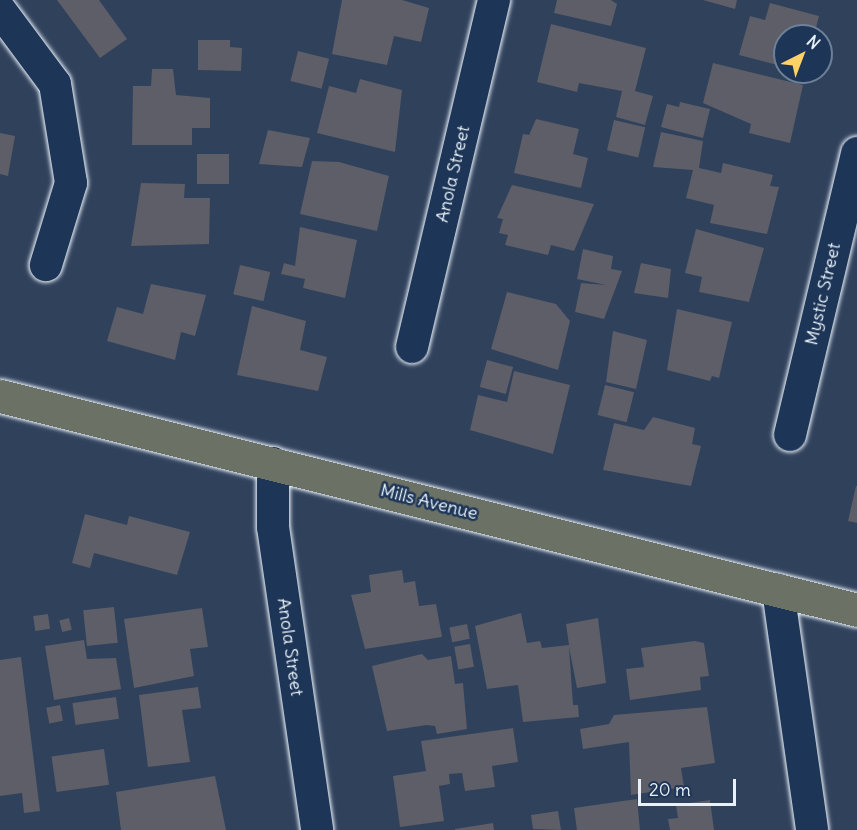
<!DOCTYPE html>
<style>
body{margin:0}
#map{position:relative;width:857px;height:830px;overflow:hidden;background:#30415c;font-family:Delius,sans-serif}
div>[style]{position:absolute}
.building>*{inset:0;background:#5d5e67;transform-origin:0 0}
.roads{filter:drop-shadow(0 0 2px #e8f1f8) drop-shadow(0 0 2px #e8f1f8)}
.minor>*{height:32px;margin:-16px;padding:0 16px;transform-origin:16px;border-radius:16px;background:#1d3557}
.major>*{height:33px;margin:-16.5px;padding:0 16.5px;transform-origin:16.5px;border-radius:16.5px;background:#6b7165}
span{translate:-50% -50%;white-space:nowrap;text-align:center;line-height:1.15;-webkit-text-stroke:5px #1d3557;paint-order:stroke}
.street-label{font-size:18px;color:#e8f1f8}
.north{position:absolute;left:773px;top:24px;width:60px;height:60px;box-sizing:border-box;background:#1d3557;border:2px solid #6e8097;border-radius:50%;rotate:42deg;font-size:16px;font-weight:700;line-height:24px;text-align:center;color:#e8f1f8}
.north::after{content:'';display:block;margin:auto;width:21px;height:27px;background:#ffd166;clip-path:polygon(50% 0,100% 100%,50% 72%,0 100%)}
.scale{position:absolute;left:638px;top:779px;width:98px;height:27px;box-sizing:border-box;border:3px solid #e8f1f8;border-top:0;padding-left:8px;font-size:18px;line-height:21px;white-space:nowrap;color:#e8f1f8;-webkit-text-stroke:4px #1d3557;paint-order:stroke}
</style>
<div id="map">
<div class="building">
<div style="clip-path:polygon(57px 0,99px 0,127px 39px,100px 58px)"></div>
<div style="clip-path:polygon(342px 0,402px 0,429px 8px,421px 42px,394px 36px,387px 65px,332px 54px)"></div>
<div style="clip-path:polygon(557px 0,611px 0,617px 4px,611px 26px,554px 13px)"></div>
<div style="clip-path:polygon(703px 0,737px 0,735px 9px)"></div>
<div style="clip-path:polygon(770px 3px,819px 16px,814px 36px,785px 36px,785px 67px,739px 55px,750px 16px,765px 20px)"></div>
<div style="clip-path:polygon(551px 24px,646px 48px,635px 91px,653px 96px,645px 125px,616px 117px,622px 91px,579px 83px,577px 92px,537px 82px)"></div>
<div style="clip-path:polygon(198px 40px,230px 40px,230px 47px,242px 48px,241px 71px,198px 70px)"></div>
<div style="left:298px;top:51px;width:32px;height:31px;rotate:14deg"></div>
<div style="clip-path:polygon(713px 63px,803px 85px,790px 143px,749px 133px,751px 124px,703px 103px)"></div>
<div style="clip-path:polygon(152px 69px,173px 69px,176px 95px,210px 98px,210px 128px,192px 128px,192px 145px,132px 145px,133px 86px,151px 86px)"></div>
<div style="clip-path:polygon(360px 79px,402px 90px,395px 152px,317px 133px,329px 86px,356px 93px)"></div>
<div style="clip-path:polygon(680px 102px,710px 109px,703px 138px,661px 127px,667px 104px,679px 107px)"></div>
<div style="clip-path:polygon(536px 119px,579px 129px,573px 154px,588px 158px,581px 188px,514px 173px,523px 134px,529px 135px)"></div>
<div style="left:614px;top:120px;width:32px;height:31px;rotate:13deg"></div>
<div style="clip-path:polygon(268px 130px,310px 138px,302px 167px,259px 164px)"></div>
<div style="clip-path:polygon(661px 132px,703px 141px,699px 168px,721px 173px,723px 163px,773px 175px,770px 186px,779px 187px,767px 234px,710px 223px,714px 205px,686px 198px,693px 170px,653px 167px)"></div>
<div style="clip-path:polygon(0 133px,15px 136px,8px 176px,0 174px)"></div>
<div style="left:197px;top:154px;width:32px;height:30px"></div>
<div style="clip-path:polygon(312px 161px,339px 162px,389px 176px,377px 231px,300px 214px)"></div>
<div style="clip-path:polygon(141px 183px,185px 184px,184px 198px,210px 198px,209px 244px,131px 246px)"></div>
<div style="clip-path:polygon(512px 185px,594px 204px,574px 251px,551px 245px,548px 255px,505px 245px,508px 235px,499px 233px,503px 219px,497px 218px)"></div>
<div style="clip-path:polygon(300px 227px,357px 240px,345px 298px,303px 288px,305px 279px,281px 274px,284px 263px,295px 266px)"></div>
<div style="clip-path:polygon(696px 229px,764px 248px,749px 302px,699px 292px,702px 277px,685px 273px)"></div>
<div style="clip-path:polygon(583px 249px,613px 256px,611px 269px,622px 271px,604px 319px,575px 312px,581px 283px,606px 285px,577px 279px)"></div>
<div style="clip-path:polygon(641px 263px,671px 269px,668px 298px,634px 293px)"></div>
<div style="left:240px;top:265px;width:31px;height:30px;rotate:13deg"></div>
<div style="clip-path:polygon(151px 284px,206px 295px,195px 336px,181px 332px,175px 360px,107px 341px,117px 307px,143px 314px)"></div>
<div style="clip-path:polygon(507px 292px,556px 304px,570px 321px,558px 370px,491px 349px)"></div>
<div style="clip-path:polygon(252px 306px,306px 321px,300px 350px,327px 357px,318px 391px,237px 375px)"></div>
<div style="clip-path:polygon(677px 309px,732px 322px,719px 378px,712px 376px,710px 381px,667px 370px)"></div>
<div style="clip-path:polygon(613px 331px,647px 340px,636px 389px,606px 382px)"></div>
<div style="left:487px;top:360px;width:27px;height:28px;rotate:15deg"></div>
<div style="clip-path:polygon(514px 371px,570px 385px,553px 454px,470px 430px,478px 395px,507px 402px)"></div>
<div style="left:605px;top:385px;width:30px;height:31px;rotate:14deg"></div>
<div style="clip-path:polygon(653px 417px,695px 428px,692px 444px,701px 446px,691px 486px,603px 470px,614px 423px,644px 430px)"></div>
<div style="clip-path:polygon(856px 486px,857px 486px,857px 523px,848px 521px)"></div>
<div style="clip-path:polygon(85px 514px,127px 525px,129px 516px,190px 532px,177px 575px,94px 553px,90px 568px,72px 563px)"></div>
<div style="clip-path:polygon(402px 570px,404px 583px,415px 581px,419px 606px,436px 604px,442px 637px,365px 649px,351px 595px,371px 592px,369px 575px)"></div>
<div style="left:114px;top:607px;width:36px;height:31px;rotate:84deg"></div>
<div style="clip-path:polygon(202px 608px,208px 647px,190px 649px,194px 676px,134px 688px,124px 619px)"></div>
<div style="clip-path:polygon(521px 613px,527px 643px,540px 641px,542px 648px,569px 645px,566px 624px,598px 618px,606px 683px,577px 688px,569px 647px,573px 705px,578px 705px,579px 717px,523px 722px,518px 685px,487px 689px,475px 626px)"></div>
<div style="left:48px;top:614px;width:15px;height:15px;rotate:82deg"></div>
<div style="left:69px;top:618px;width:12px;height:10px;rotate:76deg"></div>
<div style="left:467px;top:624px;width:15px;height:18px;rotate:79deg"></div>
<div style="clip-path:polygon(84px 640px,87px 659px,116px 658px,121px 689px,54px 700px,45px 646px)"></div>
<div style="clip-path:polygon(695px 641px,704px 643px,709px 676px,700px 677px,701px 690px,630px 700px,626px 669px,644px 667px,641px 648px)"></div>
<div style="left:470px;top:644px;width:23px;height:16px;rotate:80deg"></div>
<div style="clip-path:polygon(422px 654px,428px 660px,451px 656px,455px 684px,463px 683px,467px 729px,437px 734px,435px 726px,427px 725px,387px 731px,372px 666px)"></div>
<div style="clip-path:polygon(21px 657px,40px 811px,24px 813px,22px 793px,0 796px,0 660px)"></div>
<div style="clip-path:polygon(198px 687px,201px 708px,182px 710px,190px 762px,148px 767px,139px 695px)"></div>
<div style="left:116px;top:697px;width:22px;height:44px;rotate:82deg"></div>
<div style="left:60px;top:705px;width:16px;height:14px;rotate:79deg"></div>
<div style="clip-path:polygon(707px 707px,715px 763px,681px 768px,684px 787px,631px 795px,629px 742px,583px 749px,580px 729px,609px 724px,614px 715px)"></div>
<div style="clip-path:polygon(513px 728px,518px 762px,492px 766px,495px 787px,465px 791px,462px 773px,449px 774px,450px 784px,439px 786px,444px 821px,400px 827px,393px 776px,426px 771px,421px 741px)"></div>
<div style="left:104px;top:749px;width:36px;height:53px;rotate:82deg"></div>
<div style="clip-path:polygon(215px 776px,226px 830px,121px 830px,116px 792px)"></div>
<div style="clip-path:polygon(637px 799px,640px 830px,577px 830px,574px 808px)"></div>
<div style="clip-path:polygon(710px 800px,714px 830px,670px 830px,668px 819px,678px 818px,676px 805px)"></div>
<div style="clip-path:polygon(558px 811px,561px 830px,533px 829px,531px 815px)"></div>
<div style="clip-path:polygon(493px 823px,494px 830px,455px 830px,455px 829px)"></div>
</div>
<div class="roads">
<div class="minor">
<div style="left:0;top:10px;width:92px;rotate:53.4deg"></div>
<div style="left:55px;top:84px;width:100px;rotate:80.8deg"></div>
<div style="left:71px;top:183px;width:86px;rotate:107deg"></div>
<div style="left:412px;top:347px;width:357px;rotate:-76.7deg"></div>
<div style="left:790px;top:435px;width:290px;rotate:-76.6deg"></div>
<div style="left:273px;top:463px;width:64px;rotate:90deg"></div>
<div style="left:273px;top:527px;width:306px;rotate:81.7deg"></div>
<div style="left:778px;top:590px;width:242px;rotate:81.9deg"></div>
</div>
<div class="major">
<div style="left:0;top:396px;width:883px;rotate:14.02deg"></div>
</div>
</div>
<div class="street-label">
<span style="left:453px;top:174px;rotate:-77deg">Anola Street</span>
<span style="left:823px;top:294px;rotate:-77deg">Mystic Street</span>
<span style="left:429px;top:502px;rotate:14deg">Mills Avenue</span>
<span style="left:290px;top:647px;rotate:82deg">Anola Street</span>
</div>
<div class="north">N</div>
<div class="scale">20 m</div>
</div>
